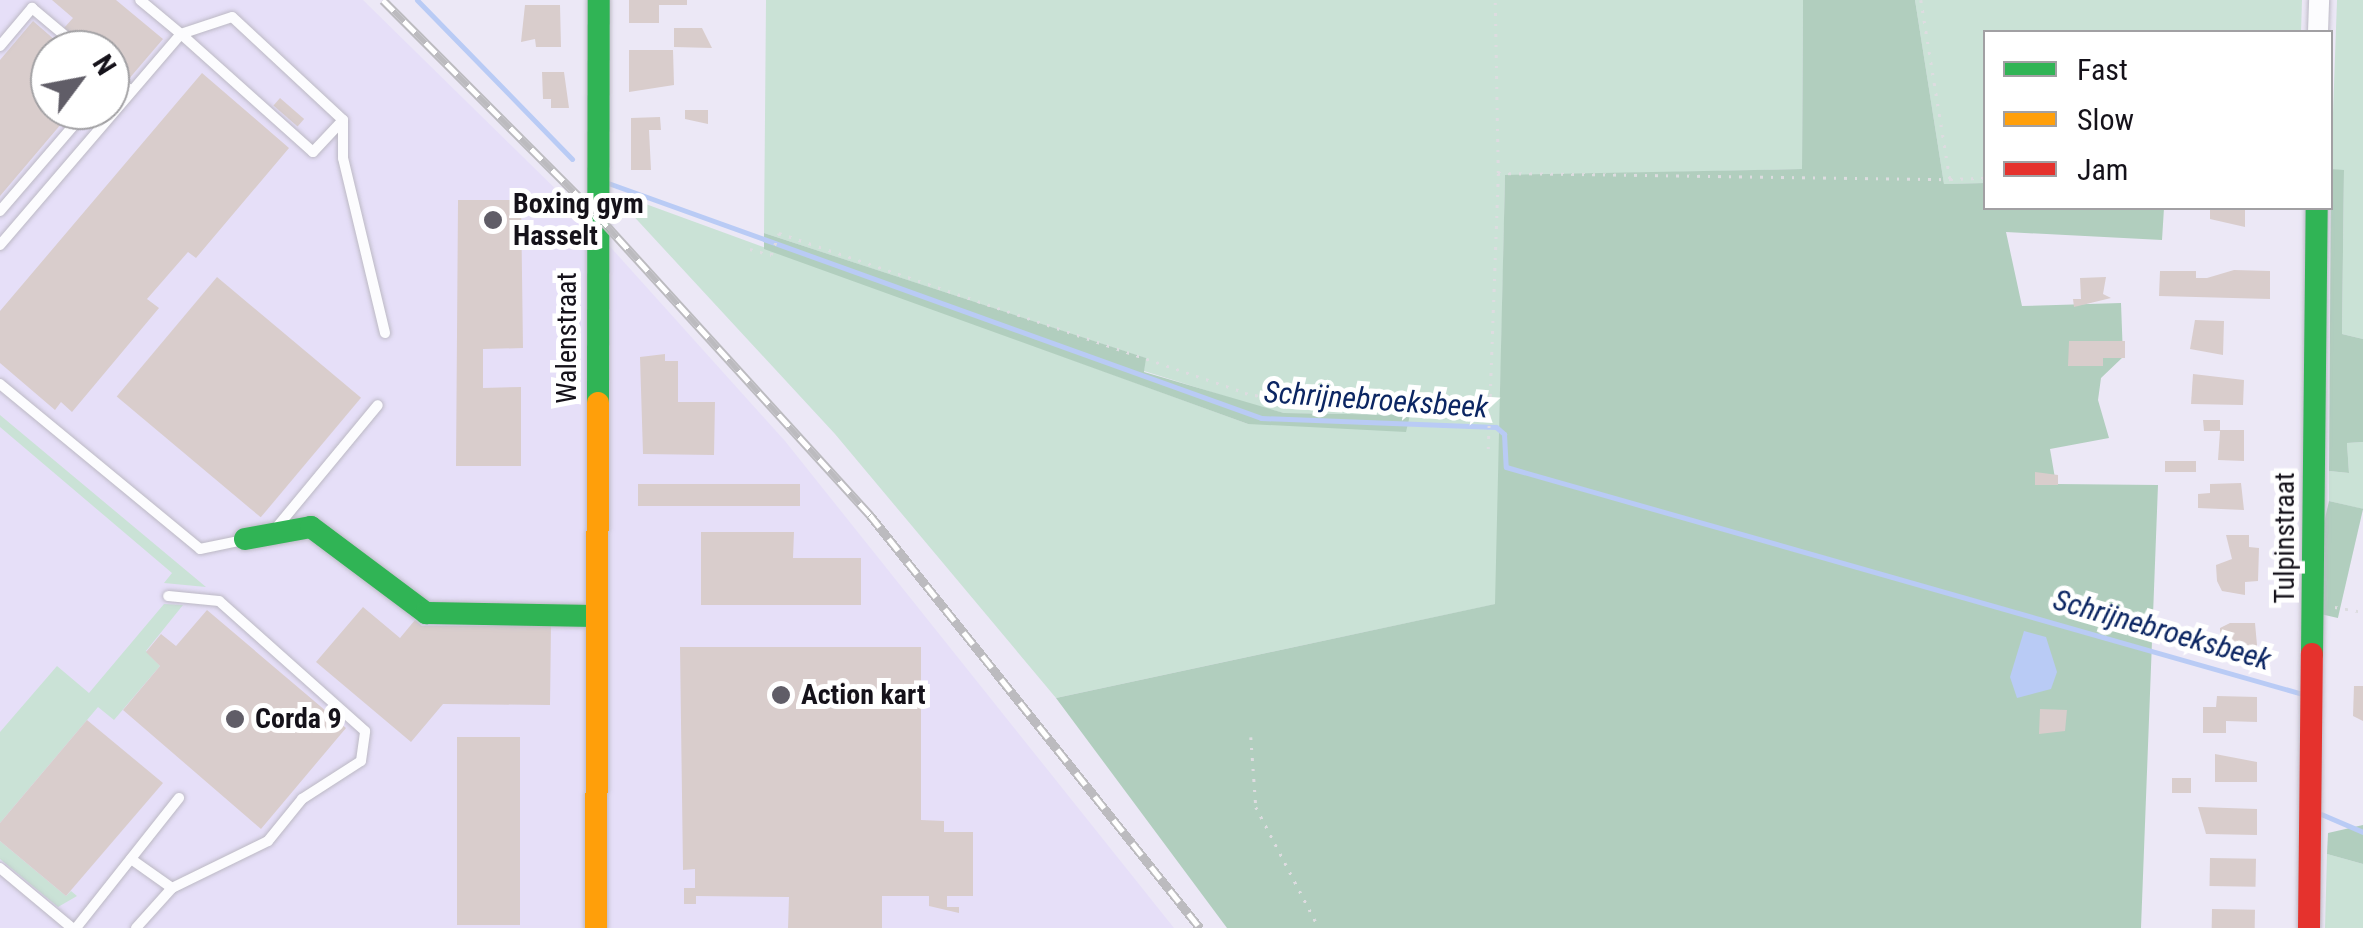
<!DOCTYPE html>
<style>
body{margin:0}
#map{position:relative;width:2363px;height:928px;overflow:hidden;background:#ece8f6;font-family:"Roboto Condensed",sans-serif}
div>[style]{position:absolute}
.built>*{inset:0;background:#e6dff8}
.green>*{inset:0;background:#cae2d6}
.forest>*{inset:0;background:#b1cebe;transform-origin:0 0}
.water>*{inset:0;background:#b9cbf5}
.stream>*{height:5px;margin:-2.5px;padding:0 2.5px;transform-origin:2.5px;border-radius:2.5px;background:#b9cbf5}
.building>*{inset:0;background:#d9cdcc;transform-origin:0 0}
.path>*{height:2.5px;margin-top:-1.25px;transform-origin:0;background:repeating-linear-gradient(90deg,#dddce0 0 2.5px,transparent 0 10.5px)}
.roads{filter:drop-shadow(0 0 2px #bcb9c4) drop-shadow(0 0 2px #bcb9c4)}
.lane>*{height:10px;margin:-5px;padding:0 5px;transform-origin:5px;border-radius:5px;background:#fcfcfe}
.street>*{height:20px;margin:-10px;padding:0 10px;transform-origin:10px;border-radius:10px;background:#fcfcfe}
.fast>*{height:22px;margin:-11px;padding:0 11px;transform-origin:11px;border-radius:11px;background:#30b455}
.slow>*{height:22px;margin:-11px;padding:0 11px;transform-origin:11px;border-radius:11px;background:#ff9f0a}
.jam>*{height:22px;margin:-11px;padding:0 11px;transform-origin:11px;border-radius:11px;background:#e5322d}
.rail>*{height:9px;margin-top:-4.5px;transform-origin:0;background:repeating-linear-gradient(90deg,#fff 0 15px,#bcbbbf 0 30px);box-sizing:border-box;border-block:2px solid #bcbbbf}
.dots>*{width:28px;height:28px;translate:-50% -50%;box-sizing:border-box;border:5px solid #fff;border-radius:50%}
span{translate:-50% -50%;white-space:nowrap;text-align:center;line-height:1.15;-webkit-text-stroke:10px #fff;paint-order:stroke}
.poi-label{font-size:28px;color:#15121a;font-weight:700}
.left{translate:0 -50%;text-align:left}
.street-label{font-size:28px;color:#15121a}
.water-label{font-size:30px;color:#0c2663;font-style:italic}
.legend{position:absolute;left:1983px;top:30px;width:350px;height:180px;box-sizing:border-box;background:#fff;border:2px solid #a1a0a3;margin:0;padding:12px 18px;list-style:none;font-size:30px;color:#15121a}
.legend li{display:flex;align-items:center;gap:20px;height:50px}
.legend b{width:50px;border:2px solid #a1a0a3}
.north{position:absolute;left:30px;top:30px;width:100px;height:100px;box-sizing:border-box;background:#fff;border:2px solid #a1a0a3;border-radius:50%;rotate:58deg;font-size:28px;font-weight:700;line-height:40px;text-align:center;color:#15121a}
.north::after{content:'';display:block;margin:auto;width:35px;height:45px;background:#605d67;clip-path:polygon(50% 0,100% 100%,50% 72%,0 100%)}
</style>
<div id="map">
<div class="built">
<div style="clip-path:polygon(evenodd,0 0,363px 0,578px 211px,785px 441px,1174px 928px,0 928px,0 0,50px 50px,110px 50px,110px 110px,50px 110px,50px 50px)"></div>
</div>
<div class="green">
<div style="clip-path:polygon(766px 0,1803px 0,1802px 169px,1505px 176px,1496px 604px,1056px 698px,835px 434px,627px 209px,632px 199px,1248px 424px,1409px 415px,1284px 413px,1253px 405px,1144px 371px,1145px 358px,764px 233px)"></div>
<div style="clip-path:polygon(1915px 0,2302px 0,2301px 32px,1986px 32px,1985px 183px,1944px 184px)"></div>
<div style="clip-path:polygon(2337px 0,2363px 0,2363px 339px,2342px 334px,2344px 171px,2331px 169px)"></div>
<div style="clip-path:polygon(0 415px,206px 587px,164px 583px,172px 573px,0 427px)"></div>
<div style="clip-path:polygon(2363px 442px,2363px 509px,2329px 501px,2329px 471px,2349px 473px,2347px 443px)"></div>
<div style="clip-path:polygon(164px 604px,183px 605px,146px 651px,160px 666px,114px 720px,98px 707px,0 823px,0 732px,57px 666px,89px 693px)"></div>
<div style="clip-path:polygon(0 841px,66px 896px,71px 891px,77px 896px,58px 907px,0 859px)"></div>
<div style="clip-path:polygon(2327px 854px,2363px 864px,2363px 928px,2325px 928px)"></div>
</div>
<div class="forest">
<div style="clip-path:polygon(1803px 0,1915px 0,1944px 184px,1985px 183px,1986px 208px,2164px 208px,2162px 240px,2006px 232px,2022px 306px,2121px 303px,2123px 357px,2101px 378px,2098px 400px,2109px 438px,2050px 449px,2056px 484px,2158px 485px,2141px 928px,1227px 928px,1056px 698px,1495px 604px,1505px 175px,1802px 169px)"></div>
<div style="clip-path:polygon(2331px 169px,2344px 170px,2342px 334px,2363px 339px,2363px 442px,2347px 443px,2349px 473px,2329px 471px)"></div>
<div style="clip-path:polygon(764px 233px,1146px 358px,1144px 372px,1284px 413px,1410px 415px,1406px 432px,1248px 424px,764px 249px)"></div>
<div style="left:2329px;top:501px;width:35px;height:112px;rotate:13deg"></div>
<div style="clip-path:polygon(2363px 825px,2363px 864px,2327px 854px,2328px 833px)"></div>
</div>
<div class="water">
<div style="clip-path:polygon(2024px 631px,2046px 637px,2057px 672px,2051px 689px,2017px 698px,2010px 677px)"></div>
</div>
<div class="stream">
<div style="left:417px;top:0;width:222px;rotate:45.7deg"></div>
<div style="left:608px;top:183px;width:694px;rotate:19.79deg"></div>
<div style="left:1261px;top:418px;width:235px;rotate:2.2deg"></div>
<div style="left:1496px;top:427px;width:11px;rotate:41deg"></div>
<div style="left:1504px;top:434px;width:33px;rotate:87deg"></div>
<div style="left:1506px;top:467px;width:825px;rotate:15.91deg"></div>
<div style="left:2321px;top:814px;width:46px;rotate:23.2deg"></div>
</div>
<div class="building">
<div style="clip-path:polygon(52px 0,116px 0,163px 39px,128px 80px,110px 66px,110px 50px,91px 50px,64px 28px,73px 18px)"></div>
<div style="clip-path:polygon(629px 0,687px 0,687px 5px,659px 5px,659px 23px,629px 23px)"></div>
<div style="clip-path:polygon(525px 5px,560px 5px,561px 47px,536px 47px,535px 39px,521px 42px)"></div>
<div style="clip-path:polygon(33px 21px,63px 47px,50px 50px,50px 110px,73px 110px,0 196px,0 60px)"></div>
<div style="clip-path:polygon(674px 28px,702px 28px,712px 48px,674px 47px)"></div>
<div style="clip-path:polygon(629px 50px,673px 50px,674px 85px,629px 92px)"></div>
<div style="clip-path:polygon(542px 72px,564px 72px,569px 108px,551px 108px,551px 99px,543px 99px)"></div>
<div style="clip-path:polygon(202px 73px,289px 148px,196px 258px,188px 252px,147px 299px,159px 308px,72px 412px,61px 402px,55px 410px,0 363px,0 311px)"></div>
<div style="left:280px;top:98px;width:32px;height:10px;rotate:41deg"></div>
<div style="clip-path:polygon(685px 110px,708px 110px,708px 124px,685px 119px)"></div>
<div style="clip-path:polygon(660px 117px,661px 130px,649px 130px,651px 170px,631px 170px,631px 118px)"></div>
<div style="clip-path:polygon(458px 200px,521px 200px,523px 348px,483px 349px,483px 388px,521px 387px,521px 466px,456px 466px)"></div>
<div style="clip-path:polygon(2210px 208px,2245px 208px,2245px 227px,2210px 219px)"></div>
<div style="clip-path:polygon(2234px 270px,2270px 271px,2270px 299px,2159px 296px,2160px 271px,2196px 271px,2196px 278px,2207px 278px)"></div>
<div style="left:217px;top:277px;width:188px;height:156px;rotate:40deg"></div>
<div style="clip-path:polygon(2106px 277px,2103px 294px,2111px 298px,2074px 307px,2073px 299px,2081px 299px,2080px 278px)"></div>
<div style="clip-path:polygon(2195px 320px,2224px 321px,2223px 355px,2190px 349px)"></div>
<div style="clip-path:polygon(2069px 341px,2125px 341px,2125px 358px,2103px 358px,2103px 366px,2068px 366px)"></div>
<div style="clip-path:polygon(665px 354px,665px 361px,678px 361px,678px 402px,715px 402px,714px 455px,643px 454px,640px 357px)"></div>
<div style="clip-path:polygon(2193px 374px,2244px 380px,2243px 405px,2191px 404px)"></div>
<div style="clip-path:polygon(2203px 420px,2220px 420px,2220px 430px,2244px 430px,2244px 461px,2218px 460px,2220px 431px,2204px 431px)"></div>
<div style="left:2165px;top:461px;width:31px;height:11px"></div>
<div style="clip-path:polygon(2035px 472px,2058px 475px,2058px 485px,2035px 485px)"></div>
<div style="clip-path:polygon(2241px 483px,2244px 510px,2198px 508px,2198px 494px,2210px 493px,2210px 484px)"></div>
<div style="left:638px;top:484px;width:162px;height:22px"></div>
<div style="clip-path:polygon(701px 532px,794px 532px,793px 558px,861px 558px,861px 605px,701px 605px)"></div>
<div style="clip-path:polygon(2226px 535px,2249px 535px,2249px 547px,2259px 548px,2258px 581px,2245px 582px,2245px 595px,2222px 591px,2217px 581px,2216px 565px,2232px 559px)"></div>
<div style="clip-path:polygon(363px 607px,400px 638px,415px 620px,422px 626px,551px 626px,550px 705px,443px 704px,411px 742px,316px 662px)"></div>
<div style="clip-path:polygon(207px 610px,346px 728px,261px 829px,123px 710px,160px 666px,146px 652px,161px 634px,176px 646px)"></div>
<div style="clip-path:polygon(2230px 623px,2255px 623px,2258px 656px,2231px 656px,2231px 647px,2220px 647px,2220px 628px)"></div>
<div style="clip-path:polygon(680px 647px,921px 647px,921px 820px,944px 821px,944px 832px,973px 832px,973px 896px,947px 896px,947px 907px,959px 907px,959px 913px,929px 906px,929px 896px,882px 896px,882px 928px,788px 928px,789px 897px,696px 896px,696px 904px,684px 904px,684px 888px,695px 888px,695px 869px,683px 870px)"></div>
<div style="clip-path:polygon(2354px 686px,2363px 686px,2363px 721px,2353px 716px)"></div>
<div style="clip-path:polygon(2217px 696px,2257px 697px,2257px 722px,2226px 721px,2226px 733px,2203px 733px,2203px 707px,2216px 707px)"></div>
<div style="clip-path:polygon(2040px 709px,2067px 710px,2065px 731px,2039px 734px)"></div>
<div style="clip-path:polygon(87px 720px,163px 783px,66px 896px,0 841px,0 823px)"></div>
<div style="left:457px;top:737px;width:63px;height:188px"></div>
<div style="clip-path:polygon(2215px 754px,2257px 762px,2257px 782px,2215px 782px)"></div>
<div style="left:2172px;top:778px;width:19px;height:15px"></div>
<div style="clip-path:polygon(2198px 807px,2257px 809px,2257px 835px,2206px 834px)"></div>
<div style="left:2210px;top:858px;width:46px;height:28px;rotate:1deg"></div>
<div style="left:2212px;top:909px;width:43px;height:19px;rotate:1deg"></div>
</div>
<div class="path">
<div style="left:1921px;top:0;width:181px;rotate:80.8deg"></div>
<div style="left:1950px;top:179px;width:36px;rotate:-2deg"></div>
<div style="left:1498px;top:173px;width:452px;rotate:0.8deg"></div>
<div style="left:750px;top:249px;width:22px;rotate:16deg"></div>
<div style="left:771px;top:255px;width:23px;rotate:-70deg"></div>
<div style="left:779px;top:233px;width:493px;rotate:18.9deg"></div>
<div style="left:1245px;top:393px;width:50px;rotate:11.5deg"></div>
<div style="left:1294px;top:403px;width:174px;rotate:2.3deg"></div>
<div style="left:1468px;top:410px;width:29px;rotate:-31deg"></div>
<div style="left:1488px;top:449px;width:276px;rotate:-87.9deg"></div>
<div style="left:1498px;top:173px;width:173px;rotate:-91deg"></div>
<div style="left:2335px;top:607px;width:28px;rotate:10deg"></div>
<div style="left:1251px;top:737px;width:70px;rotate:85.9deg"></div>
<div style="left:1256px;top:807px;width:136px;rotate:62.5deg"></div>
</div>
<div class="roads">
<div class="lane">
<div style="left:0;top:46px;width:50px;rotate:-49.9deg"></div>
<div style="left:32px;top:8px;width:65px;rotate:40deg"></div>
<div style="left:110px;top:74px;width:27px;rotate:39deg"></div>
<div style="left:343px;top:121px;width:37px;rotate:90deg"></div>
<div style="left:343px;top:158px;width:180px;rotate:76.5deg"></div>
<div style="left:0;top:211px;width:133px;rotate:-49.3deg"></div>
<div style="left:0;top:245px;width:278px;rotate:-49.4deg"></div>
<div style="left:181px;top:34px;width:177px;rotate:41.8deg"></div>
<div style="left:313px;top:152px;width:44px;rotate:-46.8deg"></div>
<div style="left:343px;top:120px;width:151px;rotate:-137.1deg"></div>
<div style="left:232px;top:17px;width:54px;rotate:161.6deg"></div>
<div style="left:181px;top:34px;width:53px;rotate:-140.3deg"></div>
<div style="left:0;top:384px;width:259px;rotate:39.5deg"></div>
<div style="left:200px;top:549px;width:45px;rotate:-11.6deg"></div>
<div style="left:277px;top:527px;width:158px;rotate:-50.4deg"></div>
<div style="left:131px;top:859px;width:50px;rotate:35.3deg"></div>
<div style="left:172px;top:888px;width:107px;rotate:-26.1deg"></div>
<div style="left:268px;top:841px;width:54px;rotate:-51deg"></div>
<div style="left:302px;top:799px;width:70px;rotate:-32.8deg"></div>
<div style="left:361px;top:761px;width:30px;rotate:-82deg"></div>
<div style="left:365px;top:731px;width:195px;rotate:-138.3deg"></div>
<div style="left:219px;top:601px;width:51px;rotate:-174.4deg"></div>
<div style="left:0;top:868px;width:94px;rotate:39.8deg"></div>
<div style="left:76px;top:928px;width:166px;rotate:-51.6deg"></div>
<div style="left:136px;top:928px;width:54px;rotate:-48deg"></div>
</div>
<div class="street">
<div style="left:2318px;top:32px;width:32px;rotate:-88deg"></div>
</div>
<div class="fast">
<div style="left:598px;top:403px;width:403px;rotate:-89.9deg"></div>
<div style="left:245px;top:539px;width:67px;rotate:-10.3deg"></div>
<div style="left:311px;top:527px;width:144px;rotate:36.8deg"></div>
<div style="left:426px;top:613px;width:171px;rotate:1deg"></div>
<div style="left:2312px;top:654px;width:446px;rotate:-89.4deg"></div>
</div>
<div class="slow">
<div style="left:596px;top:928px;width:525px;rotate:-89.78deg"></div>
</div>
<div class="jam">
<div style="left:2309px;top:928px;width:274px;rotate:-89.4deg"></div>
</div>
</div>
<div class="rail">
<div style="left:383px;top:0;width:303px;rotate:45.1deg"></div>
<div style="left:597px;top:215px;width:406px;rotate:47.7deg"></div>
<div style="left:870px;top:515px;width:529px;rotate:51.37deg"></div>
</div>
<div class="dots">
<div style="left:493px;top:220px;background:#605d67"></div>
<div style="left:781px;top:695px;background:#605d67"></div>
<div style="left:235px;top:719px;background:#605d67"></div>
</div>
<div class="poi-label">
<span class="left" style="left:513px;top:220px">Boxing gym<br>Hasselt</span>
<span class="left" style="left:801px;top:695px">Action kart</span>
<span class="left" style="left:255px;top:719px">Corda 9</span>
</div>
<div class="street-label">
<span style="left:567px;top:338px;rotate:-90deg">Walenstraat</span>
<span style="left:2285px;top:538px;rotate:-90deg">Tulpinstraat</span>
</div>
<div class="water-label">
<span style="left:1376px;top:400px;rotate:4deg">Schrijnebroeksbeek</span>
<span style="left:2162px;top:630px;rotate:16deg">Schrijnebroeksbeek</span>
</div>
<ul class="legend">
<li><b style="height:12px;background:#30b455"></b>Fast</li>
<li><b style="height:12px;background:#ff9f0a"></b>Slow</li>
<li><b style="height:12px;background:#e5322d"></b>Jam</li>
</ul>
<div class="north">N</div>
</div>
